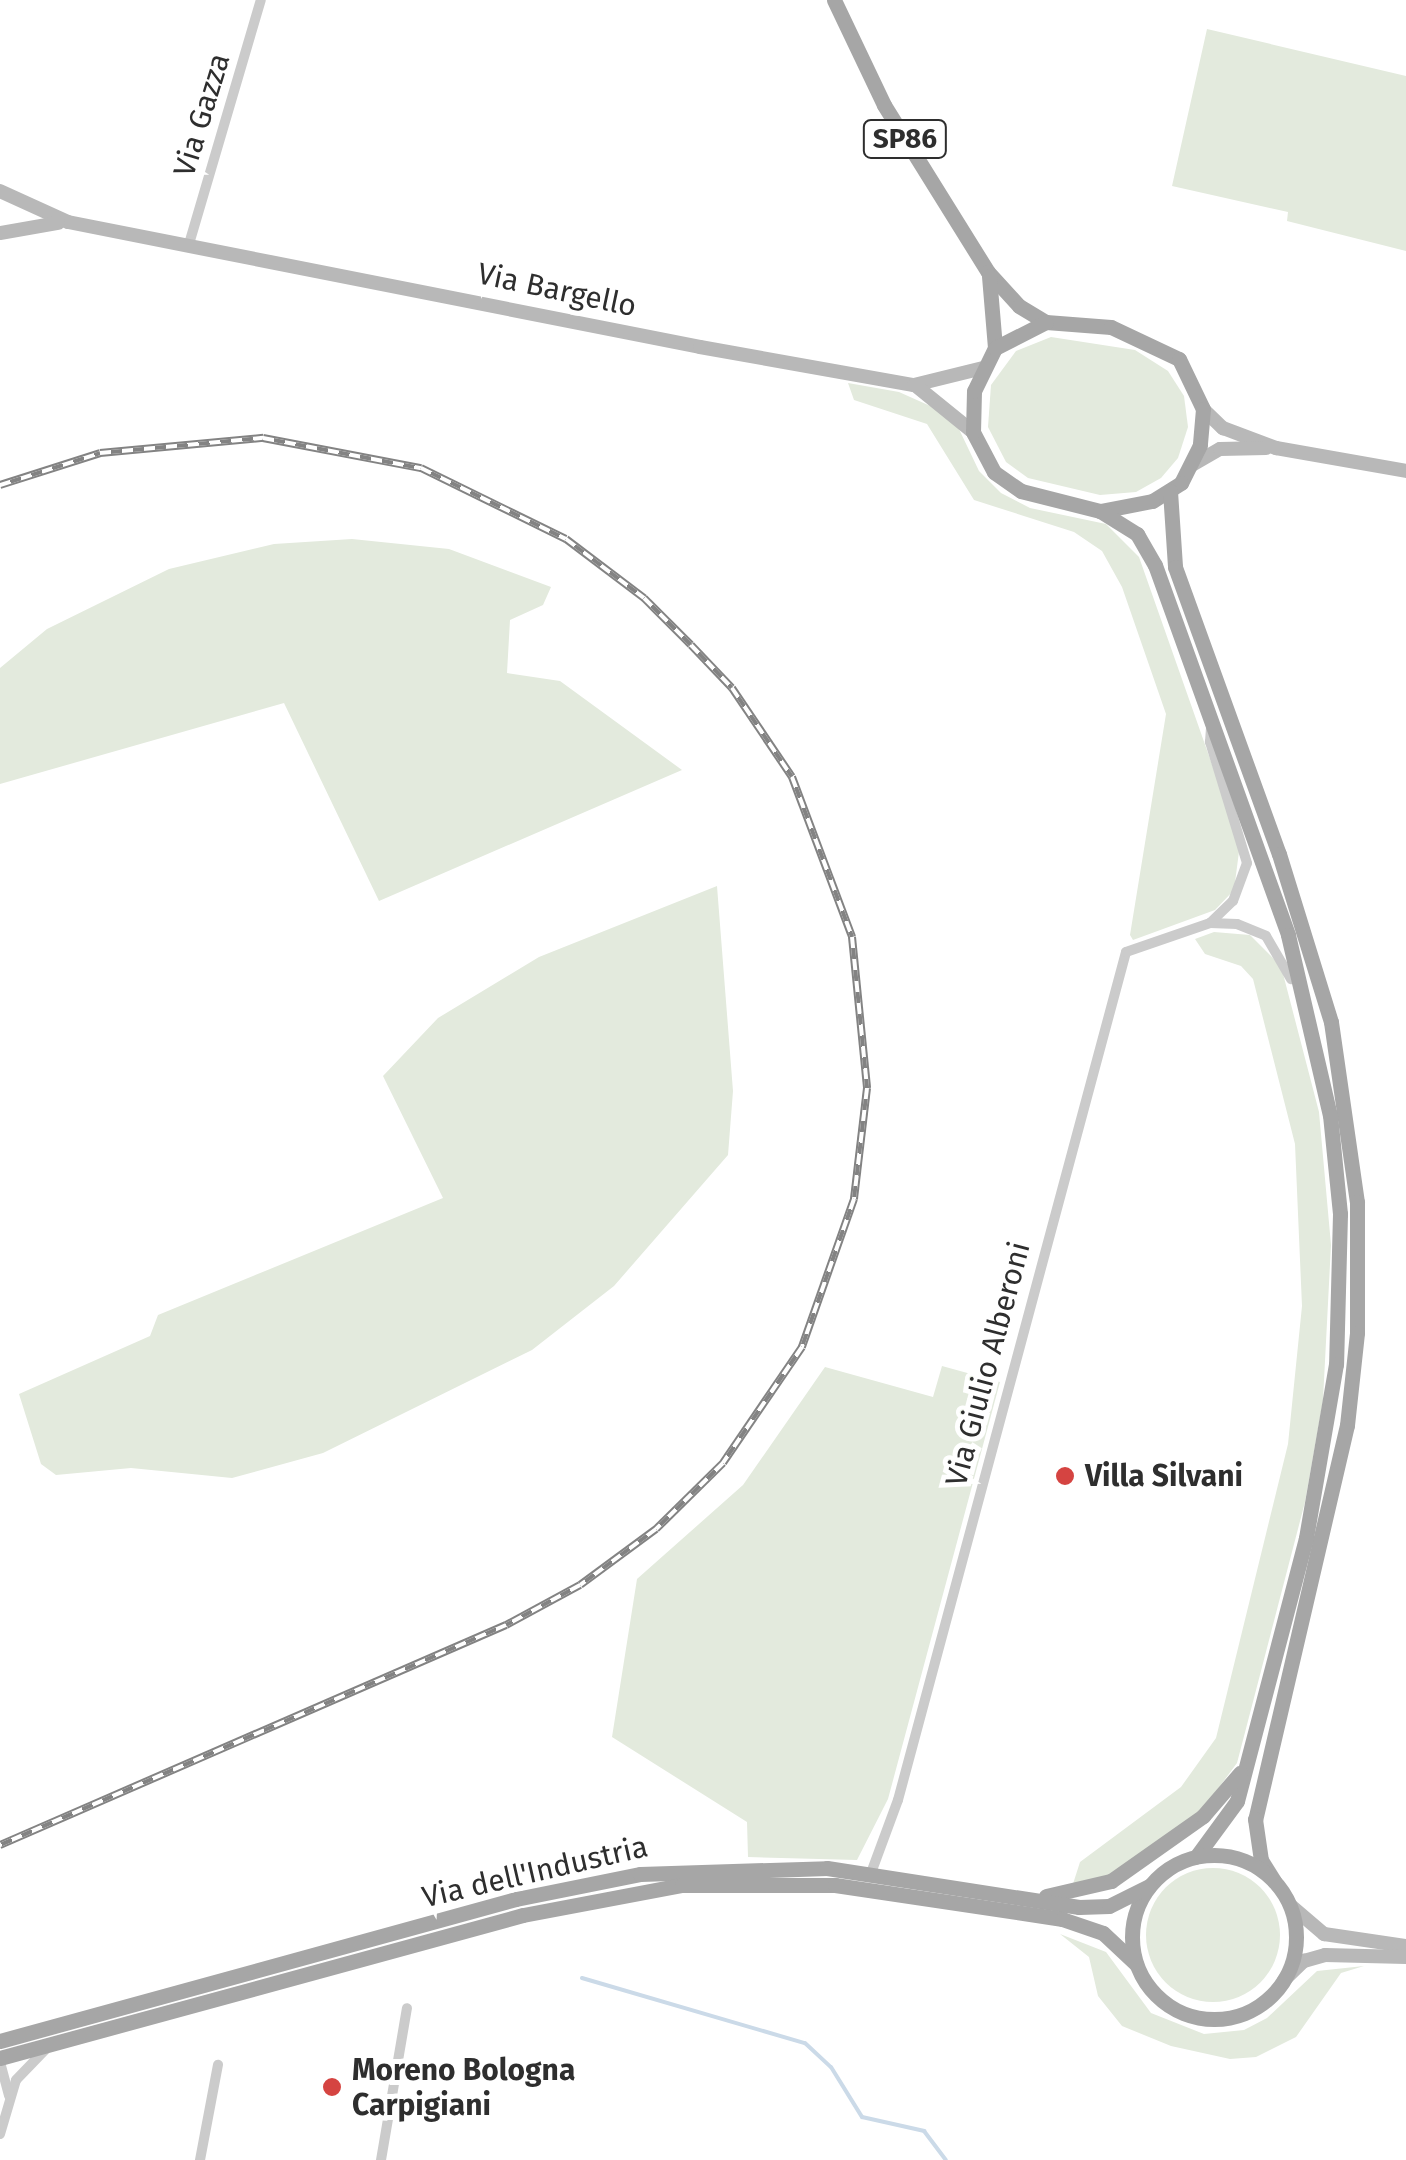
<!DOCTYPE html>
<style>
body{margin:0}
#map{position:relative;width:1406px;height:2160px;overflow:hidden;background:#fff;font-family:"Fira Sans",sans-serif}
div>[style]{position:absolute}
.green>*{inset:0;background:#e3eadd}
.round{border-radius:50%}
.stream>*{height:4px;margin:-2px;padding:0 2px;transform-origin:2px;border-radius:2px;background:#cbdae8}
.street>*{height:10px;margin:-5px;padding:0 5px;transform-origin:5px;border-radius:5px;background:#cbcbcb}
.secondary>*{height:14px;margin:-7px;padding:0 7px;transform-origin:7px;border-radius:7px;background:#b8b8b8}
.primary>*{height:15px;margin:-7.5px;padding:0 7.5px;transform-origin:7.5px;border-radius:7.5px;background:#a6a6a6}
.primary>.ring{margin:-7.5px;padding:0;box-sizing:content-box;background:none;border:15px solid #a6a6a6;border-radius:50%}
.rail>*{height:8px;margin-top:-4px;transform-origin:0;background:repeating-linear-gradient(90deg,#fff 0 11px,#838383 0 22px);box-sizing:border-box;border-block:2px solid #838383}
.dots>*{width:28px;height:28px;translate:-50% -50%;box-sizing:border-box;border:5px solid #fff;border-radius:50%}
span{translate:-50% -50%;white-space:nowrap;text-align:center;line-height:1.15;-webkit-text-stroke:10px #fff;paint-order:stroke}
.shield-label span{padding:2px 8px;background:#fff;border:2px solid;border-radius:8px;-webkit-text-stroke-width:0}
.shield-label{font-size:28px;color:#2e2e2e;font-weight:700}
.street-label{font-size:30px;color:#2e2e2e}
.poi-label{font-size:30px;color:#2e2e2e;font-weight:700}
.left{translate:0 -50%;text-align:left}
</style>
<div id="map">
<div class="green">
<div style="clip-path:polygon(1207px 29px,1406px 76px,1406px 251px,1287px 221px,1288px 212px,1172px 186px)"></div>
<div style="clip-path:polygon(1051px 337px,1135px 350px,1168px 371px,1184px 396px,1188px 427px,1178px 458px,1161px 478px,1136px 492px,1100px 495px,1028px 478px,1006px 462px,988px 427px,991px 385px,1016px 351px)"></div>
<div style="clip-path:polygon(848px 383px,899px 392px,937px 409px,958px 427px,979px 471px,1001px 493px,1030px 508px,1106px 524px,1139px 557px,1240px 844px,1234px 890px,1215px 910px,1133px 940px,1130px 935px,1166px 714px,1122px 587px,1102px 551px,1074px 532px,974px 500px,927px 424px,854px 400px)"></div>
<div style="clip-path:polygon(352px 539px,449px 549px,551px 587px,543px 605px,510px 620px,507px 673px,560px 681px,682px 770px,379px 901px,284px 703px,0 784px,0 668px,47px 629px,169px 569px,274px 544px)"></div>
<div style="clip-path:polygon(717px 886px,733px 1091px,728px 1155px,614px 1286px,532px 1350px,323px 1453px,232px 1478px,131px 1468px,56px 1475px,41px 1464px,19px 1394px,150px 1336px,158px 1315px,443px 1198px,383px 1076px,438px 1018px,539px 957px)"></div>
<div style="clip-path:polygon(1214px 932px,1250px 935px,1281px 966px,1319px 1112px,1331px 1245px,1323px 1400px,1305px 1502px,1237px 1763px,1200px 1813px,1119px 1872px,1072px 1887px,1080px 1862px,1181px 1787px,1216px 1738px,1288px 1444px,1302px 1306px,1295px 1144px,1253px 979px,1241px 966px,1205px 954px,1195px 939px)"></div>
<div style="clip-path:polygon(942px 1366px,1000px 1382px,888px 1799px,857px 1860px,748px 1857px,747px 1822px,612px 1737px,637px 1579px,743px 1485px,825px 1367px,933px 1397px)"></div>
<div class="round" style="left:1146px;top:1868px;width:134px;height:134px"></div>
<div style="clip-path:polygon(1060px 1934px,1106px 1952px,1151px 2013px,1204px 2034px,1244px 2030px,1267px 2018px,1317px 1971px,1364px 1966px,1341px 1973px,1296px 2037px,1256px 2057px,1230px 2059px,1171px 2046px,1122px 2026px,1098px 1996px,1089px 1957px)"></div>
</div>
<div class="stream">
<div style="left:582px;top:1978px;width:232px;rotate:16.3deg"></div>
<div style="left:805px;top:2043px;width:35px;rotate:43deg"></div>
<div style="left:831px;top:2067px;width:59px;rotate:58.2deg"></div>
<div style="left:862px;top:2117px;width:64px;rotate:12.7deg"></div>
<div style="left:924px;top:2131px;width:36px;rotate:53deg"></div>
</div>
<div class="street">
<div style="left:189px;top:244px;width:254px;rotate:-73.6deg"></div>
<div style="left:1210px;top:923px;width:32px;rotate:-44deg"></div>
<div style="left:1233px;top:901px;width:40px;rotate:-69.8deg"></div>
<div style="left:1247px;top:863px;width:127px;rotate:-107deg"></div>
<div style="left:1210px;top:742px;width:16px;rotate:-86deg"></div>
<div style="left:871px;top:1873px;width:78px;rotate:-69.7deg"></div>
<div style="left:898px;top:1800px;width:878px;rotate:-74.95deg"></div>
<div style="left:1126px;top:952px;width:89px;rotate:-19deg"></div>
<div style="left:1210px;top:923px;width:27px;rotate:2deg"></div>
<div style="left:1237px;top:924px;width:31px;rotate:22deg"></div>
<div style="left:1266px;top:936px;width:50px;rotate:59.8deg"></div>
<div style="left:0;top:2062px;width:35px;rotate:75deg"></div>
<div style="left:0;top:2134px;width:56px;rotate:-73.5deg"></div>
<div style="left:16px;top:2080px;width:42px;rotate:-46deg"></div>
<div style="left:200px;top:2160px;width:97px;rotate:-79.3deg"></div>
<div style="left:381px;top:2160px;width:154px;rotate:-80.3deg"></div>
</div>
<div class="secondary">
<div style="left:0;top:191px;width:75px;rotate:24.5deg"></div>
<div style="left:68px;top:222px;width:644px;rotate:11.19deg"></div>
<div style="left:700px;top:347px;width:217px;rotate:10.1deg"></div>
<div style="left:914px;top:385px;width:71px;rotate:-13.8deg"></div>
<div style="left:0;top:233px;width:59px;rotate:-9.8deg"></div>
<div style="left:915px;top:385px;width:75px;rotate:39deg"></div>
<div style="left:1203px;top:409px;width:28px;rotate:44deg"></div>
<div style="left:1223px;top:428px;width:57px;rotate:20.7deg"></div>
<div style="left:1276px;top:448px;width:132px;rotate:10deg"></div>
<div style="left:1192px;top:465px;width:32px;rotate:-30deg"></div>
<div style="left:1220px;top:449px;width:46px;rotate:-1.2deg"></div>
<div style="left:1290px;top:1905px;width:45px;rotate:40.5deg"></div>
<div style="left:1324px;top:1934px;width:83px;rotate:8.3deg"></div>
<div style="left:1284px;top:1980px;width:28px;rotate:-44deg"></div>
<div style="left:1304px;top:1961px;width:22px;rotate:-16deg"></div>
<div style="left:1325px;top:1955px;width:81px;rotate:1.4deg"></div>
</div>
<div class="primary">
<div style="left:834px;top:0;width:116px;rotate:64.5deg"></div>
<div style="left:884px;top:105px;width:197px;rotate:58.1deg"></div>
<div style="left:988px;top:272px;width:46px;rotate:47.6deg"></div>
<div style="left:1019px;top:306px;width:31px;rotate:31deg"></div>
<div style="left:989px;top:276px;width:72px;rotate:85.2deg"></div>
<div style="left:1046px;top:322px;width:65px;rotate:4.4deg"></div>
<div style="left:1111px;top:327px;width:75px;rotate:25.2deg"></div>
<div style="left:1179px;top:359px;width:55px;rotate:64.4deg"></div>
<div style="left:1203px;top:409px;width:36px;rotate:95deg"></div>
<div style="left:1200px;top:445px;width:42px;rotate:116.6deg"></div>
<div style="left:1181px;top:483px;width:34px;rotate:148deg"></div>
<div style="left:1152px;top:501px;width:53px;rotate:169.1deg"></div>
<div style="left:1100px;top:511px;width:81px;rotate:-165.8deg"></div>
<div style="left:1021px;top:491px;width:33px;rotate:-145deg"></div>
<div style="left:994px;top:472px;width:45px;rotate:-117.7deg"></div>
<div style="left:973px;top:432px;width:41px;rotate:-88.6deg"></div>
<div style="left:974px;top:391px;width:48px;rotate:-64deg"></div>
<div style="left:995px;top:348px;width:57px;rotate:-27deg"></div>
<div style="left:1170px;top:491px;width:76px;rotate:86.2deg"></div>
<div style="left:1175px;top:567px;width:305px;rotate:70.1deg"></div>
<div style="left:1279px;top:854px;width:176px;rotate:72.8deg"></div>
<div style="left:1331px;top:1022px;width:182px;rotate:81.8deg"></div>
<div style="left:1357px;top:1202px;width:131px;rotate:90deg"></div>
<div style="left:1357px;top:1333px;width:93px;rotate:96.2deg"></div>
<div style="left:1347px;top:1425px;width:405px;rotate:103.1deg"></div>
<div style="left:1255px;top:1819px;width:41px;rotate:81.7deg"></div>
<div style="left:1261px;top:1860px;width:25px;rotate:58deg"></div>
<div style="left:1100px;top:511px;width:44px;rotate:31.9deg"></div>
<div style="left:1137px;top:534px;width:36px;rotate:60deg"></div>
<div style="left:1155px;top:565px;width:393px;rotate:70.2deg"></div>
<div style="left:1288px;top:935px;width:185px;rotate:76.9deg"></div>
<div style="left:1330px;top:1115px;width:100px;rotate:84.2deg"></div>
<div style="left:1340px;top:1214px;width:150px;rotate:91.5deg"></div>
<div style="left:1336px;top:1364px;width:177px;rotate:99.8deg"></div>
<div style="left:1306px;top:1538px;width:272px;rotate:104.7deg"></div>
<div style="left:1237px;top:1801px;width:69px;rotate:126.2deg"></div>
<div class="ring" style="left:1132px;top:1855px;width:149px;height:149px"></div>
<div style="left:1046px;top:1896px;width:67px;rotate:-13deg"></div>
<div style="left:1111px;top:1881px;width:113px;rotate:-35.2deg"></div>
<div style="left:1203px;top:1816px;width:57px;rotate:-49.3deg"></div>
<div style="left:0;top:2041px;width:535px;rotate:-15.39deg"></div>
<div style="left:516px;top:1899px;width:126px;rotate:-11.4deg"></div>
<div style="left:640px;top:1874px;width:187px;rotate:-1.8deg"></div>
<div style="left:827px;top:1868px;width:255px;rotate:8.8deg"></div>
<div style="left:1079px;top:1907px;width:30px;rotate:-2deg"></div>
<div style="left:1109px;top:1906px;width:45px;rotate:-26.6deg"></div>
<div style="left:0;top:2058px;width:542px;rotate:-15.29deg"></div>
<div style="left:523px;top:1915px;width:162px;rotate:-10.7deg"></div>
<div style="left:682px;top:1885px;width:153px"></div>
<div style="left:835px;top:1885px;width:230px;rotate:8.5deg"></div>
<div style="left:1062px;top:1919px;width:43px;rotate:18.9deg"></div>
<div style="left:1103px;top:1933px;width:45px;rotate:43.2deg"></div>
</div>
<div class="rail">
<div style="left:0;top:485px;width:105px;rotate:-17.7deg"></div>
<div style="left:100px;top:453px;width:164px;rotate:-5.3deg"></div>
<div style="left:263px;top:438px;width:161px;rotate:10.8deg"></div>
<div style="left:421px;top:468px;width:161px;rotate:26.1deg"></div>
<div style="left:566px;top:539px;width:98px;rotate:37.1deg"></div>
<div style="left:644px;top:598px;width:66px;rotate:45deg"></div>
<div style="left:691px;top:645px;width:59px;rotate:46.4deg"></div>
<div style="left:732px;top:688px;width:107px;rotate:56deg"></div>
<div style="left:792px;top:777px;width:171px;rotate:69.4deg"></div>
<div style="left:852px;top:937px;width:152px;rotate:84.3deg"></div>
<div style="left:867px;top:1088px;width:112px;rotate:96.7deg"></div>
<div style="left:854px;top:1199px;width:157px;rotate:109.4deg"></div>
<div style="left:802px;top:1347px;width:140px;rotate:124.3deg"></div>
<div style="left:723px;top:1463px;width:94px;rotate:135.4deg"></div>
<div style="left:656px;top:1529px;width:94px;rotate:143.6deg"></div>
<div style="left:580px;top:1585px;width:84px;rotate:151.6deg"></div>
<div style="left:506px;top:1625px;width:552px;rotate:156.5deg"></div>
</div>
<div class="dots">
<div style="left:1065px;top:1476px;background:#d54441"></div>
<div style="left:332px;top:2087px;background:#d54441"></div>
</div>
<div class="shield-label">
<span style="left:905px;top:139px">SP86</span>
</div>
<div class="street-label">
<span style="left:202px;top:115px;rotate:-73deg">Via Gazza</span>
<span style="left:557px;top:290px;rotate:12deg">Via Bargello</span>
<span style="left:988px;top:1364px;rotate:-75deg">Via Giulio Alberoni</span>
<span style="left:535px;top:1872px;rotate:-13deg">Via dell'Industria</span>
</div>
<div class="poi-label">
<span class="left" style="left:1085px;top:1476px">Villa Silvani</span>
<span class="left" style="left:352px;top:2087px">Moreno Bologna<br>Carpigiani</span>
</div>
</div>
